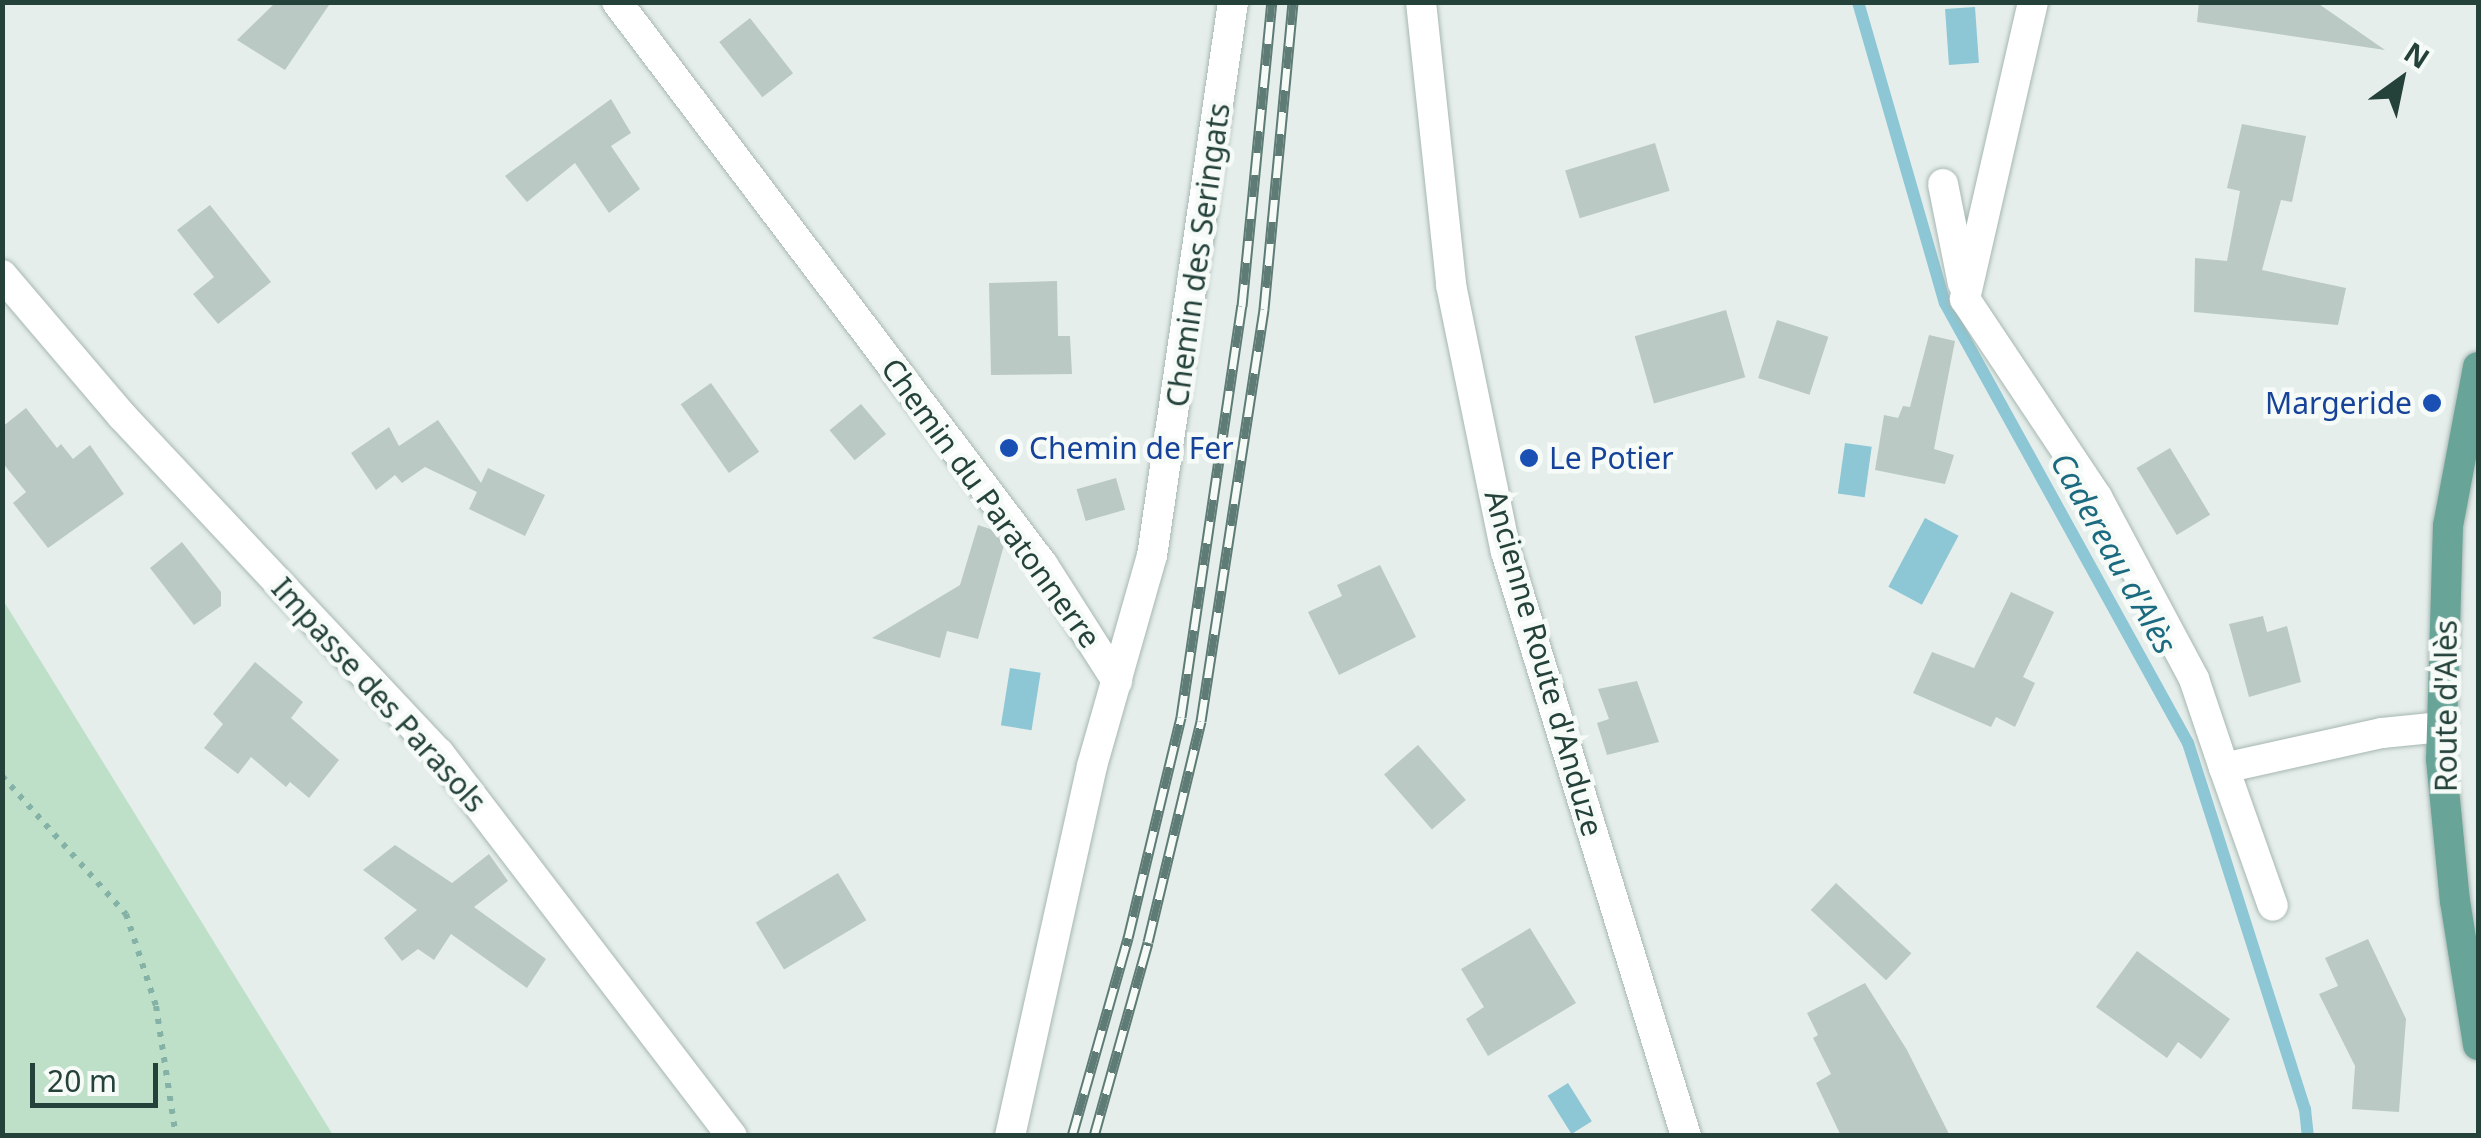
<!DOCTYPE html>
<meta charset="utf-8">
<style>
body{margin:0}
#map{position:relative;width:2481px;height:1138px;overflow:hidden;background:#e5eeeb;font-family:"Noto Sans",sans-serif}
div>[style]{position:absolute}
.green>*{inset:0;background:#bee0c8}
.water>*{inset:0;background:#8dc6d4;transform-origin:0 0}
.stream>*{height:12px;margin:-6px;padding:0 6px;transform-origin:6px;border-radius:6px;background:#8dc6d4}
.building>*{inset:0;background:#bac9c4;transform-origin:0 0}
.path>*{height:6px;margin-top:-3px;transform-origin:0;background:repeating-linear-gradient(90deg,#85b2a6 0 5px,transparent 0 13px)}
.roads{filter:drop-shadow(0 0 2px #a7b7b2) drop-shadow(0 0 2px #a7b7b2)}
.minor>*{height:30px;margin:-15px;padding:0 15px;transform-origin:15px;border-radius:15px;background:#fff}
.major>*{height:30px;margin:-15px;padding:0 15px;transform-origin:15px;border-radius:15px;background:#69a498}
.rail>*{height:11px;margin-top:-5.5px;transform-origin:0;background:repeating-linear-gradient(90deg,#f6fbf8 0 22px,#5e7c75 0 44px);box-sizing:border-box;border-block:2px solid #5e7c75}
.dots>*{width:28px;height:28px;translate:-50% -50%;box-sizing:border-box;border:5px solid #f6fbf8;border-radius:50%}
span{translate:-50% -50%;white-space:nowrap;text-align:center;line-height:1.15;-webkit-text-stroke:9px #f6fbf8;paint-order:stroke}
.street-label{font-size:30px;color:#24413a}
.transit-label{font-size:30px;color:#164399}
.right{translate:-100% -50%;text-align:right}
.left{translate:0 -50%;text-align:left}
.water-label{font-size:32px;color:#1c6a7f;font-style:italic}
.frame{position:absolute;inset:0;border:5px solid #24413a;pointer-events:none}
.north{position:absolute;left:2351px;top:30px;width:100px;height:100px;-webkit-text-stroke:8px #f6fbf8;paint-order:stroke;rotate:33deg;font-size:28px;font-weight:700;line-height:40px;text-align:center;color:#24413a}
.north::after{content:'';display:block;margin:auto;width:35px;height:45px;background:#24413a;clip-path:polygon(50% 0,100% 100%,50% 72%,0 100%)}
.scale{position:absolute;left:30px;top:1063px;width:128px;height:45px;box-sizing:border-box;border:5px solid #24413a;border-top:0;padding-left:12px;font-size:30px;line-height:35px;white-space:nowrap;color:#24413a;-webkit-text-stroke:8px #f6fbf8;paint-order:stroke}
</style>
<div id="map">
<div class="green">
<div style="clip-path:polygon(3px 600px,333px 1135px,3px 1135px)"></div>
</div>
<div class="water">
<div style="left:1975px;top:7px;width:56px;height:30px;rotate:86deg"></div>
<div style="left:1845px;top:443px;width:27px;height:51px;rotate:8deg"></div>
<div style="left:1925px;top:518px;width:38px;height:78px;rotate:28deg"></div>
<div style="left:1010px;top:668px;width:31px;height:58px;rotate:9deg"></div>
<div style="left:1568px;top:1083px;width:45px;height:24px;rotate:58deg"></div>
</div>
<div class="stream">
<div style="left:1858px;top:2px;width:313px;rotate:73.9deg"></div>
<div style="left:1945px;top:303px;width:503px;rotate:61.09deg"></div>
<div style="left:2188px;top:743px;width:384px;rotate:72.3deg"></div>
<div style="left:2305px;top:1109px;width:27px;rotate:84deg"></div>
</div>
<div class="building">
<div style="clip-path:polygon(276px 2px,331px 2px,285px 70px,237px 40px)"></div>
<div style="clip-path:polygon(2199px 2px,2316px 2px,2385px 50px,2197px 22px)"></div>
<div style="left:750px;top:18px;width:70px;height:39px;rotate:52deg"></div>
<div style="clip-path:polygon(611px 99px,631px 133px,611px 146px,640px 189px,609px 213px,575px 163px,527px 202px,505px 176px)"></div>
<div style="clip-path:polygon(2242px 124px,2306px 136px,2292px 202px,2281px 200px,2262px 270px,2346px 288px,2338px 325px,2194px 312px,2195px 258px,2227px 261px,2240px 191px,2227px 188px)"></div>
<div style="left:1655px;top:143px;width:50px;height:94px;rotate:73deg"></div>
<div style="clip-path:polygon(210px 205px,271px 282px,218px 324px,193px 294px,214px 277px,177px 230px)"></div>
<div style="clip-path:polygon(1057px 281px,1058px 336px,1070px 336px,1072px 374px,991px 375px,989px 283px)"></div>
<div style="left:1726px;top:310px;width:70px;height:95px;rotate:74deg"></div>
<div style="left:1777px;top:320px;width:54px;height:61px;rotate:18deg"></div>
<div style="clip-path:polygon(1929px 335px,1955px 341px,1934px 449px,1954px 455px,1945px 484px,1875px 470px,1884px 415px,1898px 418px,1903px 406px,1910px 407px)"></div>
<div style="left:711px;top:383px;width:84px;height:37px;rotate:55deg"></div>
<div style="left:861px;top:404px;width:39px;height:41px;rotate:50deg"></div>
<div style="clip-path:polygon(26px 408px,57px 448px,61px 444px,73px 459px,90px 445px,124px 494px,48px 548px,13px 503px,26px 492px,2px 462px,2px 427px)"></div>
<div style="clip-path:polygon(438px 420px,481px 483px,488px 468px,545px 495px,525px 536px,469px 509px,477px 492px,425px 467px,402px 483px,395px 475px,376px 490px,351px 453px,389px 427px,399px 446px)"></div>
<div style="left:2170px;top:448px;width:78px;height:39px;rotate:59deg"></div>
<div style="left:1116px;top:478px;width:33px;height:41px;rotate:74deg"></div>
<div style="clip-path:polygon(978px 525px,993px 530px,1004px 545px,978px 639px,947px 631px,940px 658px,872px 638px,960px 585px)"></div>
<div style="clip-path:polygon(182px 542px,221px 592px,221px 606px,194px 625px,150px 568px)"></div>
<div style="clip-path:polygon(1380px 565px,1416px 637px,1339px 675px,1308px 612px,1342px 596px,1337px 585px)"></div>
<div style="clip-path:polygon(2011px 592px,2054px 612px,2023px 677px,2035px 683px,2015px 727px,1996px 717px,1991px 727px,1913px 693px,1932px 652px,1974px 668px)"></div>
<div style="clip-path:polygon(2263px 616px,2267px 632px,2287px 626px,2301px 682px,2249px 697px,2229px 624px)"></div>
<div style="clip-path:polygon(255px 662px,303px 702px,291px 718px,339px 760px,309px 798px,290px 782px,286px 787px,251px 757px,238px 774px,204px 748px,223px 724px,213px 714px)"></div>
<div style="clip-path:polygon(1637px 681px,1659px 742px,1607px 755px,1597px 723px,1609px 719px,1598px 689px)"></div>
<div style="left:1418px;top:745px;width:73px;height:45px;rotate:49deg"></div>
<div style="clip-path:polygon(395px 845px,452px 883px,489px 854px,508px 881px,474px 907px,546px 959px,527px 988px,451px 934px,434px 960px,418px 949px,402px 961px,384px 938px,417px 910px,363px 870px)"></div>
<div style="left:838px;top:873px;width:55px;height:96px;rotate:59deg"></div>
<div style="left:1836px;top:883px;width:103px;height:37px;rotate:43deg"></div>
<div style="clip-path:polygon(1530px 928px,1576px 1003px,1488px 1056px,1466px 1019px,1484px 1007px,1461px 969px)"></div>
<div style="clip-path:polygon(2368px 939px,2406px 1019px,2399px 1112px,2352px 1109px,2355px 1066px,2319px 994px,2338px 986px,2325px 958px)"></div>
<div style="clip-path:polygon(2137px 951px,2230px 1019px,2201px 1059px,2178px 1042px,2167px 1058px,2096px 1007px)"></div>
<div style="clip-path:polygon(1865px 983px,1907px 1050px,1950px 1136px,1841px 1136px,1816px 1083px,1831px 1074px,1813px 1038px,1818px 1035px,1807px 1013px)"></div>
</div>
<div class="path">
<div style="left:2px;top:776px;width:186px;rotate:48.1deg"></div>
<div style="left:126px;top:914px;width:97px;rotate:71.9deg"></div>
<div style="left:156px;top:1006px;width:132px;rotate:81.3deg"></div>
</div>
<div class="roads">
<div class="minor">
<div style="left:617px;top:2px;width:706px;rotate:52.89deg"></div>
<div style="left:1043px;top:565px;width:138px;rotate:57.5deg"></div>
<div style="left:1421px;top:2px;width:285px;rotate:83.9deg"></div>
<div style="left:1451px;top:285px;width:273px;rotate:78.4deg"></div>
<div style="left:1506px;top:552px;width:611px;rotate:72.87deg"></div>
<div style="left:2033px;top:2px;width:305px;rotate:102.9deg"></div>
<div style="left:1965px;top:299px;width:238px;rotate:56.3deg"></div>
<div style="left:2097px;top:497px;width:206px;rotate:61.9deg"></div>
<div style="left:2194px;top:679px;width:94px;rotate:71.4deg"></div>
<div style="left:2224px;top:768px;width:162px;rotate:-12.5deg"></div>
<div style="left:2382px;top:733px;width:60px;rotate:-5.7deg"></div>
<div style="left:1943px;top:184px;width:102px;rotate:78.7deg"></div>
<div style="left:2px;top:275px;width:185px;rotate:49.6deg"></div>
<div style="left:122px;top:416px;width:463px;rotate:46.8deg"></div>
<div style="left:439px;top:753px;width:482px;rotate:52.6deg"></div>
<div style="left:2224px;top:768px;width:146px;rotate:70.5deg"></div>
<div style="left:1010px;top:1136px;width:379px;rotate:-77.5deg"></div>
<div style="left:1092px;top:766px;width:218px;rotate:-74.1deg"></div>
<div style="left:1152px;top:556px;width:560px;rotate:-81.68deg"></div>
</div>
<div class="major">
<div style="left:2478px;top:367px;width:162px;rotate:100.7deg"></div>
<div style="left:2448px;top:526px;width:233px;rotate:91.7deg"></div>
<div style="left:2441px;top:759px;width:143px;rotate:84.4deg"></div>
<div style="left:2455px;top:901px;width:146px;rotate:80.9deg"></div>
</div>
</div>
<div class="rail">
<div style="left:1072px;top:1136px;width:206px;rotate:-74.2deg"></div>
<div style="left:1128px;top:938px;width:227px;rotate:-76.5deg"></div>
<div style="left:1181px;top:717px;width:416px;rotate:-81.6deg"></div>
<div style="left:1242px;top:306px;width:305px;rotate:-84.4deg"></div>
<div style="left:1094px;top:1136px;width:201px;rotate:-74.4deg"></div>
<div style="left:1148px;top:942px;width:227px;rotate:-76.5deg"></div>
<div style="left:1201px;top:721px;width:417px;rotate:-81.3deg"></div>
<div style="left:1264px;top:309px;width:308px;rotate:-84.6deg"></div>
</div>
<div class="dots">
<div style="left:2432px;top:403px;background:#1a4fb4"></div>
<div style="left:1009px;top:448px;background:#1a4fb4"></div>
<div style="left:1529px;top:458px;background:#1a4fb4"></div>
</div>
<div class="street-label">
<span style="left:1198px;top:255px;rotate:-82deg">Chemin des Seringats</span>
<span style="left:991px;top:503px;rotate:54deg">Chemin du Paratonnerre</span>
<span style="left:1544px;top:663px;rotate:74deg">Ancienne Route d'Anduze</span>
<span style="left:379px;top:695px;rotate:48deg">Impasse des Parasols</span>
<span style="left:2446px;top:706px;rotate:-90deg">Route d'Alès</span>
</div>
<div class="transit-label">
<span class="right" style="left:2412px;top:403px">Margeride</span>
<span class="left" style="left:1029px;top:448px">Chemin de Fer</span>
<span class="left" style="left:1549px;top:458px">Le Potier</span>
</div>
<div class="water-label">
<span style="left:2114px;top:553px;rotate:61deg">Cadereau d'Alès</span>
</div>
<div class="frame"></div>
<div class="north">N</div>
<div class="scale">20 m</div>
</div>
